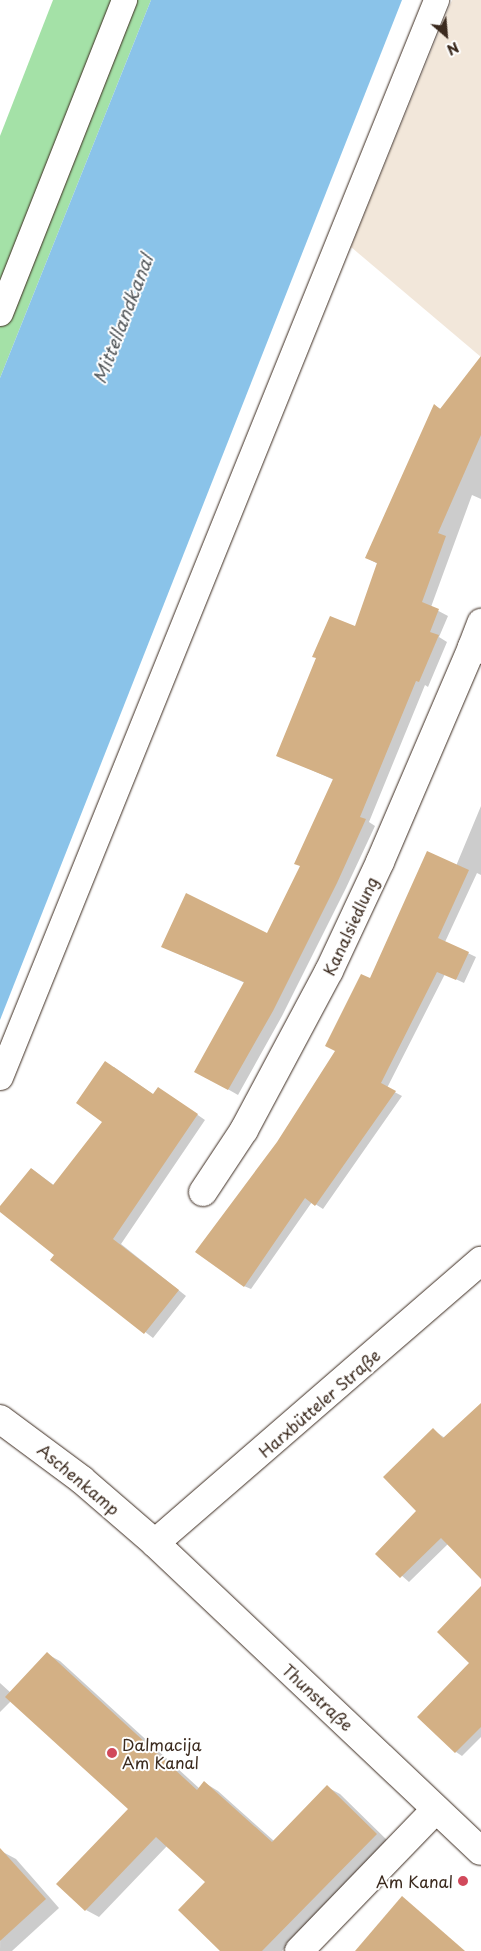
<!DOCTYPE html>
<meta charset="utf-8">
<style>
body{margin:0}
#map{position:relative;width:481px;height:1951px;overflow:hidden;background:#fff;font-family:"Playpen Sans",sans-serif}
div>[style]{position:absolute}
.built>*{inset:0;background:#f2e7da}
.green>*{inset:0;background:#a4e1a7}
.water>*{inset:0;background:#8ac3e9}
.shadow>*{inset:0;background:#0003}
.building>*{inset:0;background:#d3b085}
.roads{filter:drop-shadow(0 0 1px #3b2a1e) drop-shadow(0 0 1px #3b2a1e)}
.service>*{height:25px;margin:-12.5px;padding:0 12.5px;transform-origin:12.5px;border-radius:12.5px;background:#fff}
.minor>*{height:28px;margin:-14px;padding:0 14px;transform-origin:14px;border-radius:14px;background:#fff}
.tertiary>*{height:28px;margin:-14px;padding:0 14px;transform-origin:14px;border-radius:14px;background:#fff}
.dots>*{width:14px;height:14px;translate:-50% -50%;box-sizing:border-box;border:2px solid #fff;border-radius:50%}
span{translate:-50% -50%;white-space:nowrap;text-align:center;line-height:1.15;-webkit-text-stroke:4px #fff;paint-order:stroke}
.street-label{font-size:16px;color:#3b2a1e}
.poi-label{font-size:16px;color:#3b2a1e}
.left{translate:0 -50%;text-align:left}
.right{translate:-100% -50%;text-align:right}
.water-label{font-size:18px;color:#53585b;font-style:italic}
.north{position:absolute;left:421px;top:10px;width:50px;height:50px;-webkit-text-stroke:4px #fff;paint-order:stroke;rotate:153deg;font-size:14px;font-weight:700;line-height:20px;text-align:center;color:#3b2a1e}
.north::after{content:'';display:block;margin:auto;width:18px;height:22px;background:#3b2a1e;clip-path:polygon(50% 0,100% 100%,50% 72%,0 100%)}
</style>
<div id="map">
<div class="built">
<div style="clip-path:polygon(452px 0,481px 0,481px 357px,351px 247px)"></div>
</div>
<div class="green">
<div style="clip-path:polygon(53px 0,151px 0,0 378px,0 136px)"></div>
</div>
<div class="water">
<div style="clip-path:polygon(151px 0,402px 0,0 1020px,0 378px)"></div>
</div>
<div class="shadow">
<div style="clip-path:polygon(481px 362px,481px 499px,472px 495px,431px 607px,448px 616px,439px 637px,447px 642px,428px 687px,425px 685px,369px 822px,375px 826px,346px 888px,282px 1016px,238px 1095px,196px 1071px,245px 983px,163px 947px,267px 935px,301px 866px,334px 780px,278px 755px,356px 628px,378px 564px,367px 558px,435px 406px,441px 409px)"></div>
<div style="clip-path:polygon(481px 806px,481px 875px,477px 873px,445px 942px,476px 957px,464px 983px,445px 974px,387px 1088px,402px 1096px,323px 1209px,312px 1202px,251px 1289px,244px 1286px,278px 1142px,336px 1051px,370px 979px,456px 866px)"></div>
<div style="clip-path:polygon(114px 1067px,154px 1095px,166px 1093px,205px 1120px,121px 1244px,186px 1296px,153px 1338px,52px 1260px,56px 1255px,0 1210px,32px 1169px,55px 1186px,104px 1121px)"></div>
<div style="clip-path:polygon(481px 1404px,481px 1577px,449px 1543px,409px 1582px,377px 1554px,418px 1511px,433px 1430px,445px 1438px)"></div>
<div style="clip-path:polygon(481px 1604px,481px 1737px,462px 1756px,456px 1752px)"></div>
<div style="clip-path:polygon(47px 1654px,60px 1661px,200px 1789px,205px 1783px,218px 1791px,274px 1841px,327px 1787px,340px 1794px,389px 1842px,282px 1951px,222px 1951px,206px 1882px,167px 1846px,99px 1917px,86px 1910px,130px 1809px,11px 1701px,0 1712px,0 1683px,11px 1693px)"></div>
<div style="clip-path:polygon(1px 1851px,16px 1859px,59px 1908px,12px 1951px,0 1951px)"></div>
</div>
<div class="building">
<div style="clip-path:polygon(481px 356px,481px 435px,438px 533px,446px 536px,422px 602px,439px 609px,430px 632px,439px 635px,419px 682px,416px 681px,360px 817px,366px 819px,337px 883px,273px 1011px,228px 1090px,194px 1072px,244px 982px,161px 947px,186px 893px,267px 933px,300px 866px,294px 864px,333px 779px,276px 756px,316px 658px,312px 657px,330px 616px,355px 626px,377px 563px,365px 558px,434px 404px,440px 409px)"></div>
<div style="clip-path:polygon(427px 851px,469px 870px,438px 938px,469px 952px,456px 980px,437px 972px,381px 1083px,396px 1091px,315px 1206px,305px 1198px,244px 1287px,195px 1252px,277px 1142px,335px 1051px,325px 1046px,361px 974px,370px 978px)"></div>
<div style="clip-path:polygon(105px 1061px,153px 1094px,158px 1087px,198px 1114px,113px 1239px,179px 1290px,144px 1334px,50px 1260px,54px 1255px,0 1212px,0 1206px,31px 1168px,53px 1185px,102px 1122px,76px 1103px)"></div>
<div style="clip-path:polygon(481px 1403px,481px 1579px,441px 1538px,400px 1578px,375px 1554px,416px 1511px,383px 1477px,433px 1428px,443px 1438px)"></div>
<div style="clip-path:polygon(481px 1586px,481px 1727px,455px 1753px,417px 1717px,469px 1663px,437px 1632px)"></div>
<div style="clip-path:polygon(47px 1652px,197px 1790px,204px 1781px,272px 1842px,327px 1785px,377px 1834px,262px 1951px,220px 1951px,178px 1910px,205px 1882px,156px 1837px,85px 1911px,56px 1884px,128px 1809px,5px 1697px)"></div>
<div style="clip-path:polygon(0 1848px,46px 1899px,0 1941px)"></div>
<div style="clip-path:polygon(402px 1896px,465px 1951px,355px 1951px)"></div>
</div>
<div class="roads">
<div class="service">
<div style="left:0;top:313px;width:337px;rotate:-68.4deg"></div>
<div style="left:0;top:1077px;width:1162px;rotate:-67.96deg"></div>
</div>
<div class="minor">
<div style="left:472px;top:647px;width:26px;rotate:-69deg"></div>
<div style="left:203px;top:1192px;width:74px;rotate:-56.5deg"></div>
<div style="left:244px;top:1130px;width:180px;rotate:-61.9deg"></div>
<div style="left:329px;top:971px;width:120px;rotate:-64.9deg"></div>
<div style="left:380px;top:862px;width:234px;rotate:-66.8deg"></div>
<div style="left:472px;top:647px;width:9px;rotate:18deg"></div>
<div style="left:299px;top:1951px;width:197px;rotate:-46deg"></div>
</div>
<div class="tertiary">
<div style="left:0;top:1419px;width:102px;rotate:36.6deg"></div>
<div style="left:82px;top:1480px;width:96px;rotate:40.8deg"></div>
<div style="left:155px;top:1543px;width:448px;rotate:43.4deg"></div>
<div style="left:155px;top:1543px;width:431px;rotate:-40.9deg"></div>
</div>
</div>
<div class="dots">
<div style="left:112px;top:1753px;background:#d1495b"></div>
<div style="left:463px;top:1881px;background:#d1495b"></div>
</div>
<div class="street-label">
<span style="left:350px;top:926px;rotate:-65deg">Kanalsiedlung</span>
<span style="left:319px;top:1403px;rotate:-41deg">Harxbütteler Straße</span>
<span style="left:79px;top:1479px;rotate:40deg">Aschenkamp</span>
<span style="left:318px;top:1697px;rotate:43deg">Thunstraße</span>
</div>
<div class="poi-label">
<span class="left" style="left:122px;top:1753px">Dalmacija<br>Am Kanal</span>
<span class="right" style="left:453px;top:1881px">Am Kanal</span>
</div>
<div class="water-label">
<span style="left:123px;top:319px;rotate:-69deg">Mittellandkanal</span>
</div>
<div class="north">N</div>
</div>
